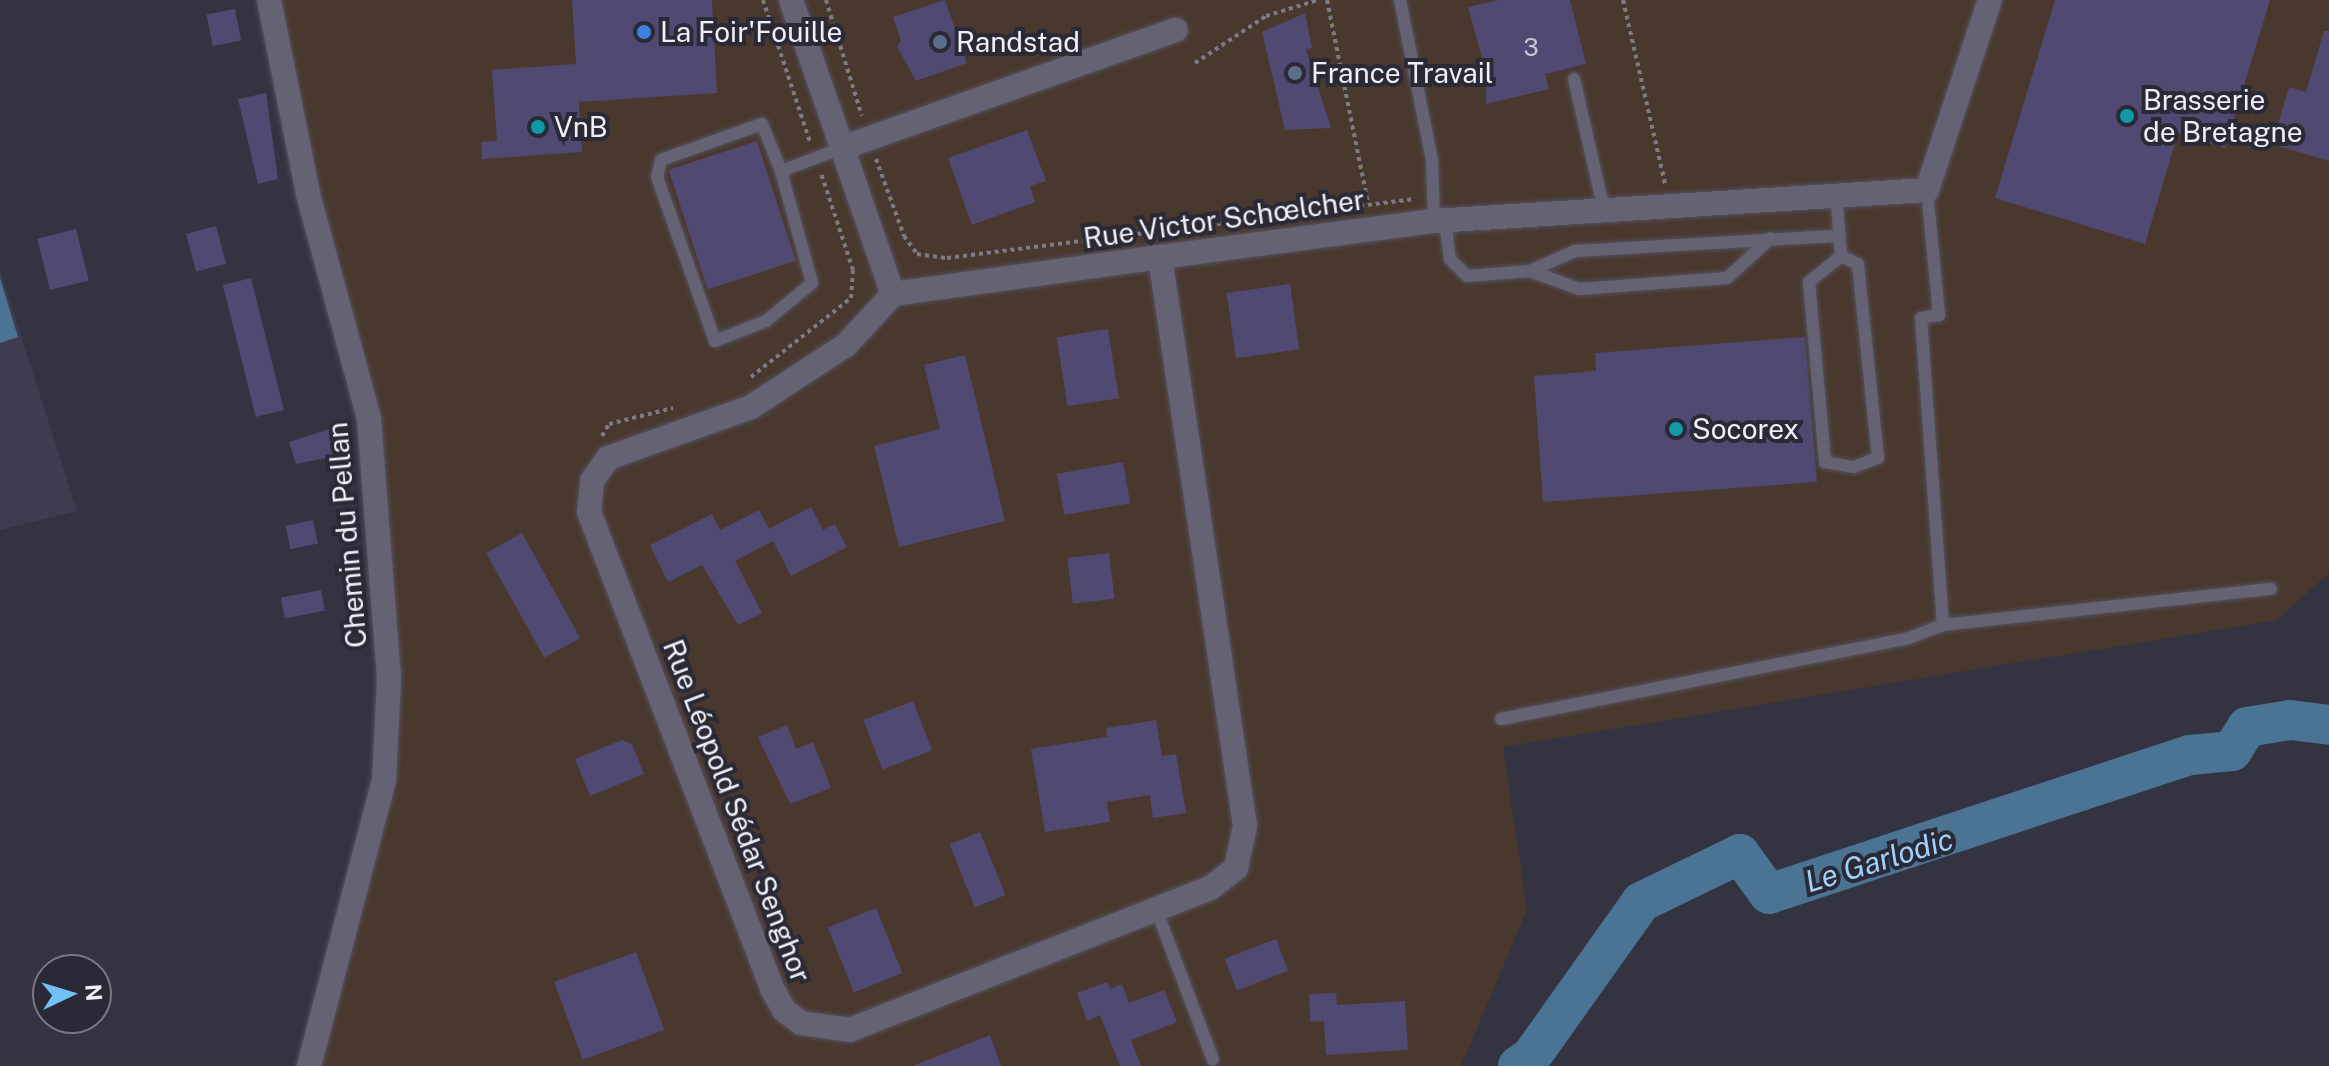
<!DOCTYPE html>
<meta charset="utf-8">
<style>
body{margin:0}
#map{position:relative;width:2329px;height:1066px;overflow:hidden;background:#343341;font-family:"Public Sans",sans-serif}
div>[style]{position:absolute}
.commercial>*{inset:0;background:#49382e}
.built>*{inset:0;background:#3f3c4f}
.water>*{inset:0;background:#4b7393}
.river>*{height:40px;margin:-20px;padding:0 20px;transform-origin:20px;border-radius:20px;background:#4b7393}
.building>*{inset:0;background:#504972;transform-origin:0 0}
.path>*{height:4px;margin-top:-2px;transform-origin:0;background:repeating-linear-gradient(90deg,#7c7b88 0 4px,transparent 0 8px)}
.roads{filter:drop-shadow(0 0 2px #53515d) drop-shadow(0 0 2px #53515d)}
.lane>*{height:12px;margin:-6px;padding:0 6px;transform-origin:6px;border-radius:6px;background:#656373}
.street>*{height:24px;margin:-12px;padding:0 12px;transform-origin:12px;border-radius:12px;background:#656373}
.dots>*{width:22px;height:22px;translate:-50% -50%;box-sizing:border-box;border:4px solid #2a2936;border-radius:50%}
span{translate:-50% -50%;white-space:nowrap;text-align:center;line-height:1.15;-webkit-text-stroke:8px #2a2936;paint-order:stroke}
.number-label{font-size:24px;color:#c8c6d6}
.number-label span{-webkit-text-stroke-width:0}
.poi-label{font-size:28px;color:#f0eff8}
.left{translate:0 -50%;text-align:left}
.street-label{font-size:28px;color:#f0eff8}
.water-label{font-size:30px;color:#9fd1fa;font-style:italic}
.north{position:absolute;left:32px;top:954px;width:80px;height:80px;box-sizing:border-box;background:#2a2936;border:2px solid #797884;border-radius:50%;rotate:86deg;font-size:22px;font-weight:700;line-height:32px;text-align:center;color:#f0eff8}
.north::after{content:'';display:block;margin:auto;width:28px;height:36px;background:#72c1f5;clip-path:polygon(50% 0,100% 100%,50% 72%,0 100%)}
</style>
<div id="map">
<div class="commercial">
<div style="clip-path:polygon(262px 0,2329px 0,2329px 573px,2277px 620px,1503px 747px,1527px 910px,1461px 1066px,321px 1066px,397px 706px,363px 450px)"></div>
</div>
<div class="built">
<div style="clip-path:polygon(0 270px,77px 511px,0 530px)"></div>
</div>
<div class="water">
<div style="clip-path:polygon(0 278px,18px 337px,0 343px)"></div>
</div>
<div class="river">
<div style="left:1518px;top:1066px;width:16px;rotate:-35deg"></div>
<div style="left:1531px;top:1057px;width:190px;rotate:-54.6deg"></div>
<div style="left:1641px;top:902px;width:110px;rotate:-25.9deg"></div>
<div style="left:1740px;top:854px;width:49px;rotate:54.1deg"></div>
<div style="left:1769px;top:894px;width:443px;rotate:-18.3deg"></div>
<div style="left:2190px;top:755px;width:42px;rotate:-5.4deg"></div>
<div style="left:2232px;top:751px;width:28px;rotate:-58deg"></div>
<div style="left:2247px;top:727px;width:44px;rotate:-9.2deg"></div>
<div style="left:2290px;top:720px;width:39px;rotate:7deg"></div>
</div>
<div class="building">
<div style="clip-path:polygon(572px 0,712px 0,717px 93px,579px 102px,582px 152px,482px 159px,481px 142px,497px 141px,492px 70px,576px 64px)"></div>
<div style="clip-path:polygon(945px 0,967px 63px,916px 81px,897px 46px,901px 41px,893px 17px)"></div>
<div style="clip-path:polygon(1499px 0,1570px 0,1586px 64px,1545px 74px,1549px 89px,1486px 104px,1486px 72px,1468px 7px)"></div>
<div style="clip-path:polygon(2055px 0,2270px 0,2225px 148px,2178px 133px,2145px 244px,1995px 198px)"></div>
<div style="left:235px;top:9px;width:32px;height:29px;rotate:79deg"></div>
<div style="clip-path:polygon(1305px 13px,1312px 48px,1306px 49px,1331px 128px,1285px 130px,1262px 32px)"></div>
<div style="clip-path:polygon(2324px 31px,2329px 31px,2329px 161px,2272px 144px,2289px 87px,2306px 92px)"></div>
<div style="clip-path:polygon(266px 93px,278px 179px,258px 184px,238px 99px)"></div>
<div style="clip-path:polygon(1027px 130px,1046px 181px,1030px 186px,1035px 202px,972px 225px,948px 158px)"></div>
<div style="left:757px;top:141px;width:126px;height:93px;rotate:72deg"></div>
<div style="left:216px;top:226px;width:39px;height:31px;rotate:75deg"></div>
<div style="left:76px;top:229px;width:53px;height:40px;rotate:76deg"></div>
<div style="left:251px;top:278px;width:136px;height:29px;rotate:76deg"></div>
<div style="left:1290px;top:284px;width:66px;height:64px;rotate:82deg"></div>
<div style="left:1108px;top:329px;width:70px;height:52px;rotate:81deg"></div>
<div style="clip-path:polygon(1805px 337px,1817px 482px,1543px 502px,1534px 376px,1596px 371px,1595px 353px)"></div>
<div style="clip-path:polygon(965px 355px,1005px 521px,899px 547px,874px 446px,940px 429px,924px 365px)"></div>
<div style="clip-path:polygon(336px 427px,345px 454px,296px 464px,289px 442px)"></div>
<div style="left:1123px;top:462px;width:42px;height:67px;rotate:80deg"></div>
<div style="clip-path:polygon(811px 507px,823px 530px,835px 524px,847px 547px,791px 576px,773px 541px,735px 561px,762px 613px,738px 625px,702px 565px,668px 582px,650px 545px,712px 514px,720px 530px,759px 510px,769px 529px)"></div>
<div style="left:313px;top:520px;width:24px;height:28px;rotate:78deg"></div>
<div style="left:522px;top:533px;width:120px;height:41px;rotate:61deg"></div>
<div style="left:1109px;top:553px;width:46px;height:42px;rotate:83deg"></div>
<div style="left:321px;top:590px;width:21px;height:41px;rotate:79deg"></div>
<div style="left:913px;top:701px;width:53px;height:53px;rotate:69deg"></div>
<div style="clip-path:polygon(1156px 720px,1162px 756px,1176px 754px,1186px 813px,1153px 818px,1150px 795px,1107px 802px,1110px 822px,1045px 832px,1031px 749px,1107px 737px,1106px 728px)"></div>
<div style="clip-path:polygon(787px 725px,796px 749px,813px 742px,831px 788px,790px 804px,758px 737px)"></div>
<div style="clip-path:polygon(622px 740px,632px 744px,644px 774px,590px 796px,575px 759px)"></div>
<div style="left:980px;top:832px;width:68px;height:33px;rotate:68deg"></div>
<div style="left:876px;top:908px;width:70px;height:52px;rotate:68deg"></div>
<div style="left:1276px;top:939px;width:34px;height:55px;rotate:69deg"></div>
<div style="left:636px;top:952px;width:83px;height:87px;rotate:70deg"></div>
<div style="clip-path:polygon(1107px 982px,1110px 989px,1122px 984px,1129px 1003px,1164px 990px,1177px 1022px,1131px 1040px,1141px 1066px,1120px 1066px,1100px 1015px,1087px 1021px,1077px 993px)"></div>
<div style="clip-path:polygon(1336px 993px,1337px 1005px,1405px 1001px,1408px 1050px,1326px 1055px,1324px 1021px,1310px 1022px,1309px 994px)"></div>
<div style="clip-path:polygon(990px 1035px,1001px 1066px,915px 1066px,915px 1065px)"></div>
</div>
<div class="path">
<div style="left:763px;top:0;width:150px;rotate:71.7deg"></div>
<div style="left:826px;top:0;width:121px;rotate:72.8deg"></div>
<div style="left:1327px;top:0;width:207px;rotate:78.6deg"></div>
<div style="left:1623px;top:0;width:189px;rotate:77.1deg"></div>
<div style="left:1195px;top:63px;width:85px;rotate:-33.5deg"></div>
<div style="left:1266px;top:16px;width:54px;rotate:-17.1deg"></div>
<div style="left:876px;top:159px;width:82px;rotate:70deg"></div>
<div style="left:904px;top:236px;width:22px;rotate:54deg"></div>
<div style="left:917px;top:254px;width:30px;rotate:8deg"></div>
<div style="left:947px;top:258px;width:469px;rotate:-7.2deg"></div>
<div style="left:751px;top:377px;width:127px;rotate:-38.3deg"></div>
<div style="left:851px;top:298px;width:28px;rotate:-86deg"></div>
<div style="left:853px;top:270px;width:102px;rotate:-108.3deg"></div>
<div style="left:602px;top:436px;width:14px;rotate:-60deg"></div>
<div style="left:609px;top:424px;width:66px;rotate:-14deg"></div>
</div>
<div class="roads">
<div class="lane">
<div style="left:1400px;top:0;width:163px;rotate:78.7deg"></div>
<div style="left:1432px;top:160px;width:61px;rotate:88.1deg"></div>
<div style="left:1574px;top:79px;width:130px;rotate:77.1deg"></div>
<div style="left:781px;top:171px;width:51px;rotate:-112deg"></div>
<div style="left:762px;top:124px;width:107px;rotate:160.4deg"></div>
<div style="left:661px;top:160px;width:17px;rotate:103deg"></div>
<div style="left:657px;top:177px;width:174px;rotate:70.5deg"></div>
<div style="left:715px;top:341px;width:55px;rotate:-21.4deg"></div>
<div style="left:766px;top:321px;width:60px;rotate:-39.6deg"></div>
<div style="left:812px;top:283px;width:116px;rotate:-105.5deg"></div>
<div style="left:781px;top:171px;width:65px;rotate:-20.7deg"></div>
<div style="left:1927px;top:190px;width:126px;rotate:84.5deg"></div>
<div style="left:1939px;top:315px;width:18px;rotate:171deg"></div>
<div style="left:1921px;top:318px;width:308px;rotate:85.9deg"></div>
<div style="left:1836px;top:192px;width:64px;rotate:85.5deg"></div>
<div style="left:1841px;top:256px;width:41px;rotate:140.9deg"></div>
<div style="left:1809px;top:282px;width:181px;rotate:84.9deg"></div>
<div style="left:1825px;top:462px;width:29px;rotate:10deg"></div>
<div style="left:1854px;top:467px;width:26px;rotate:-21deg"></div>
<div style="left:1878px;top:458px;width:195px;rotate:-95.9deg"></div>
<div style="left:1858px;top:264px;width:19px;rotate:-155deg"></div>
<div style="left:1445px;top:220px;width:39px;rotate:83deg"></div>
<div style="left:1450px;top:259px;width:24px;rotate:45deg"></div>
<div style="left:1467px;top:276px;width:63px;rotate:-4.5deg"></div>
<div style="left:1530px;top:271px;width:49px;rotate:-24deg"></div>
<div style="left:1575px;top:251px;width:264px;rotate:-3.3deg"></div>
<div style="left:1530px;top:271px;width:52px;rotate:20.2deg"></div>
<div style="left:1579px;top:289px;width:148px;rotate:-4.3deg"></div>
<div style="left:1727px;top:278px;width:59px;rotate:-42.3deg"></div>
<div style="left:1501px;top:719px;width:416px;rotate:-11.2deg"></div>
<div style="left:1909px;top:638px;width:36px;rotate:-21deg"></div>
<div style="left:1943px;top:625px;width:330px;rotate:-6.3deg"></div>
<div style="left:1156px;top:909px;width:161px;rotate:69.3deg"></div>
</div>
<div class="street">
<div style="left:269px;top:0;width:198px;rotate:78.6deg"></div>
<div style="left:308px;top:194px;width:232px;rotate:74.8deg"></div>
<div style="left:369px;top:418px;width:262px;rotate:85.6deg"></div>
<div style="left:389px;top:679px;width:101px;rotate:92.8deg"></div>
<div style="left:384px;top:780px;width:296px;rotate:104.7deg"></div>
<div style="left:791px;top:0;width:311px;rotate:70.9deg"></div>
<div style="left:842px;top:148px;width:354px;rotate:-19.5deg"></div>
<div style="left:1160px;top:257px;width:575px;rotate:81.5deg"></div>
<div style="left:1245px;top:826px;width:43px;rotate:102.1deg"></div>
<div style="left:1236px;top:868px;width:33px;rotate:142deg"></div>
<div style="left:1210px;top:888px;width:387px;rotate:158.5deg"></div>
<div style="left:850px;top:1030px;width:49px;rotate:-171.9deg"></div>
<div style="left:801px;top:1023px;width:21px;rotate:-143deg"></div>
<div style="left:784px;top:1010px;width:25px;rotate:-119deg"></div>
<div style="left:772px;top:988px;width:510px;rotate:-111.03deg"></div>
<div style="left:589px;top:512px;width:31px;rotate:-84deg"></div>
<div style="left:592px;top:481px;width:28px;rotate:-55deg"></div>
<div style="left:608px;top:458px;width:152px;rotate:-19.6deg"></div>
<div style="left:751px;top:407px;width:113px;rotate:-33.1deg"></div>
<div style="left:846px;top:345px;width:69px;rotate:-47.3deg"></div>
<div style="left:893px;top:294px;width:270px;rotate:-7.9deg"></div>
<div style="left:1160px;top:257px;width:276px;rotate:-7.5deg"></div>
<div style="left:1434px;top:221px;width:494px;rotate:-3.6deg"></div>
<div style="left:1927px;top:190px;width:200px;rotate:-71.7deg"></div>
</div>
</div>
<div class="dots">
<div style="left:644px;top:32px;background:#3f7fe0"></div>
<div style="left:940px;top:42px;background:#5c6f8a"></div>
<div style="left:1295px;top:73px;background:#5c6f8a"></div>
<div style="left:2127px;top:116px;background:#0f9aa8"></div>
<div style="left:538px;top:127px;background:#0f9aa8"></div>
<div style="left:1676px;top:429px;background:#0f9aa8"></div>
</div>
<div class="number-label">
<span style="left:1531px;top:48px">3</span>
</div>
<div class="poi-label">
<span class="left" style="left:660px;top:32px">La Foir'Fouille</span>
<span class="left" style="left:956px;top:42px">Randstad</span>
<span class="left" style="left:1311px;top:73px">France Travail</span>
<span class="left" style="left:2143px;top:116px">Brasserie<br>de Bretagne</span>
<span class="left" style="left:554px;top:127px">VnB</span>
<span class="left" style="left:1692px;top:429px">Socorex</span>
</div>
<div class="street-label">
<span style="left:1224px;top:219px;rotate:-8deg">Rue Victor Schœlcher</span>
<span style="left:347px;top:535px;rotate:-95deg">Chemin du Pellan</span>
<span style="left:737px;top:811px;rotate:69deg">Rue Léopold Sédar Senghor</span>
</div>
<div class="water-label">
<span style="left:1879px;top:860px;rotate:-17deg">Le Garlodic</span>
</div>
<div class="north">N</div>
</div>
